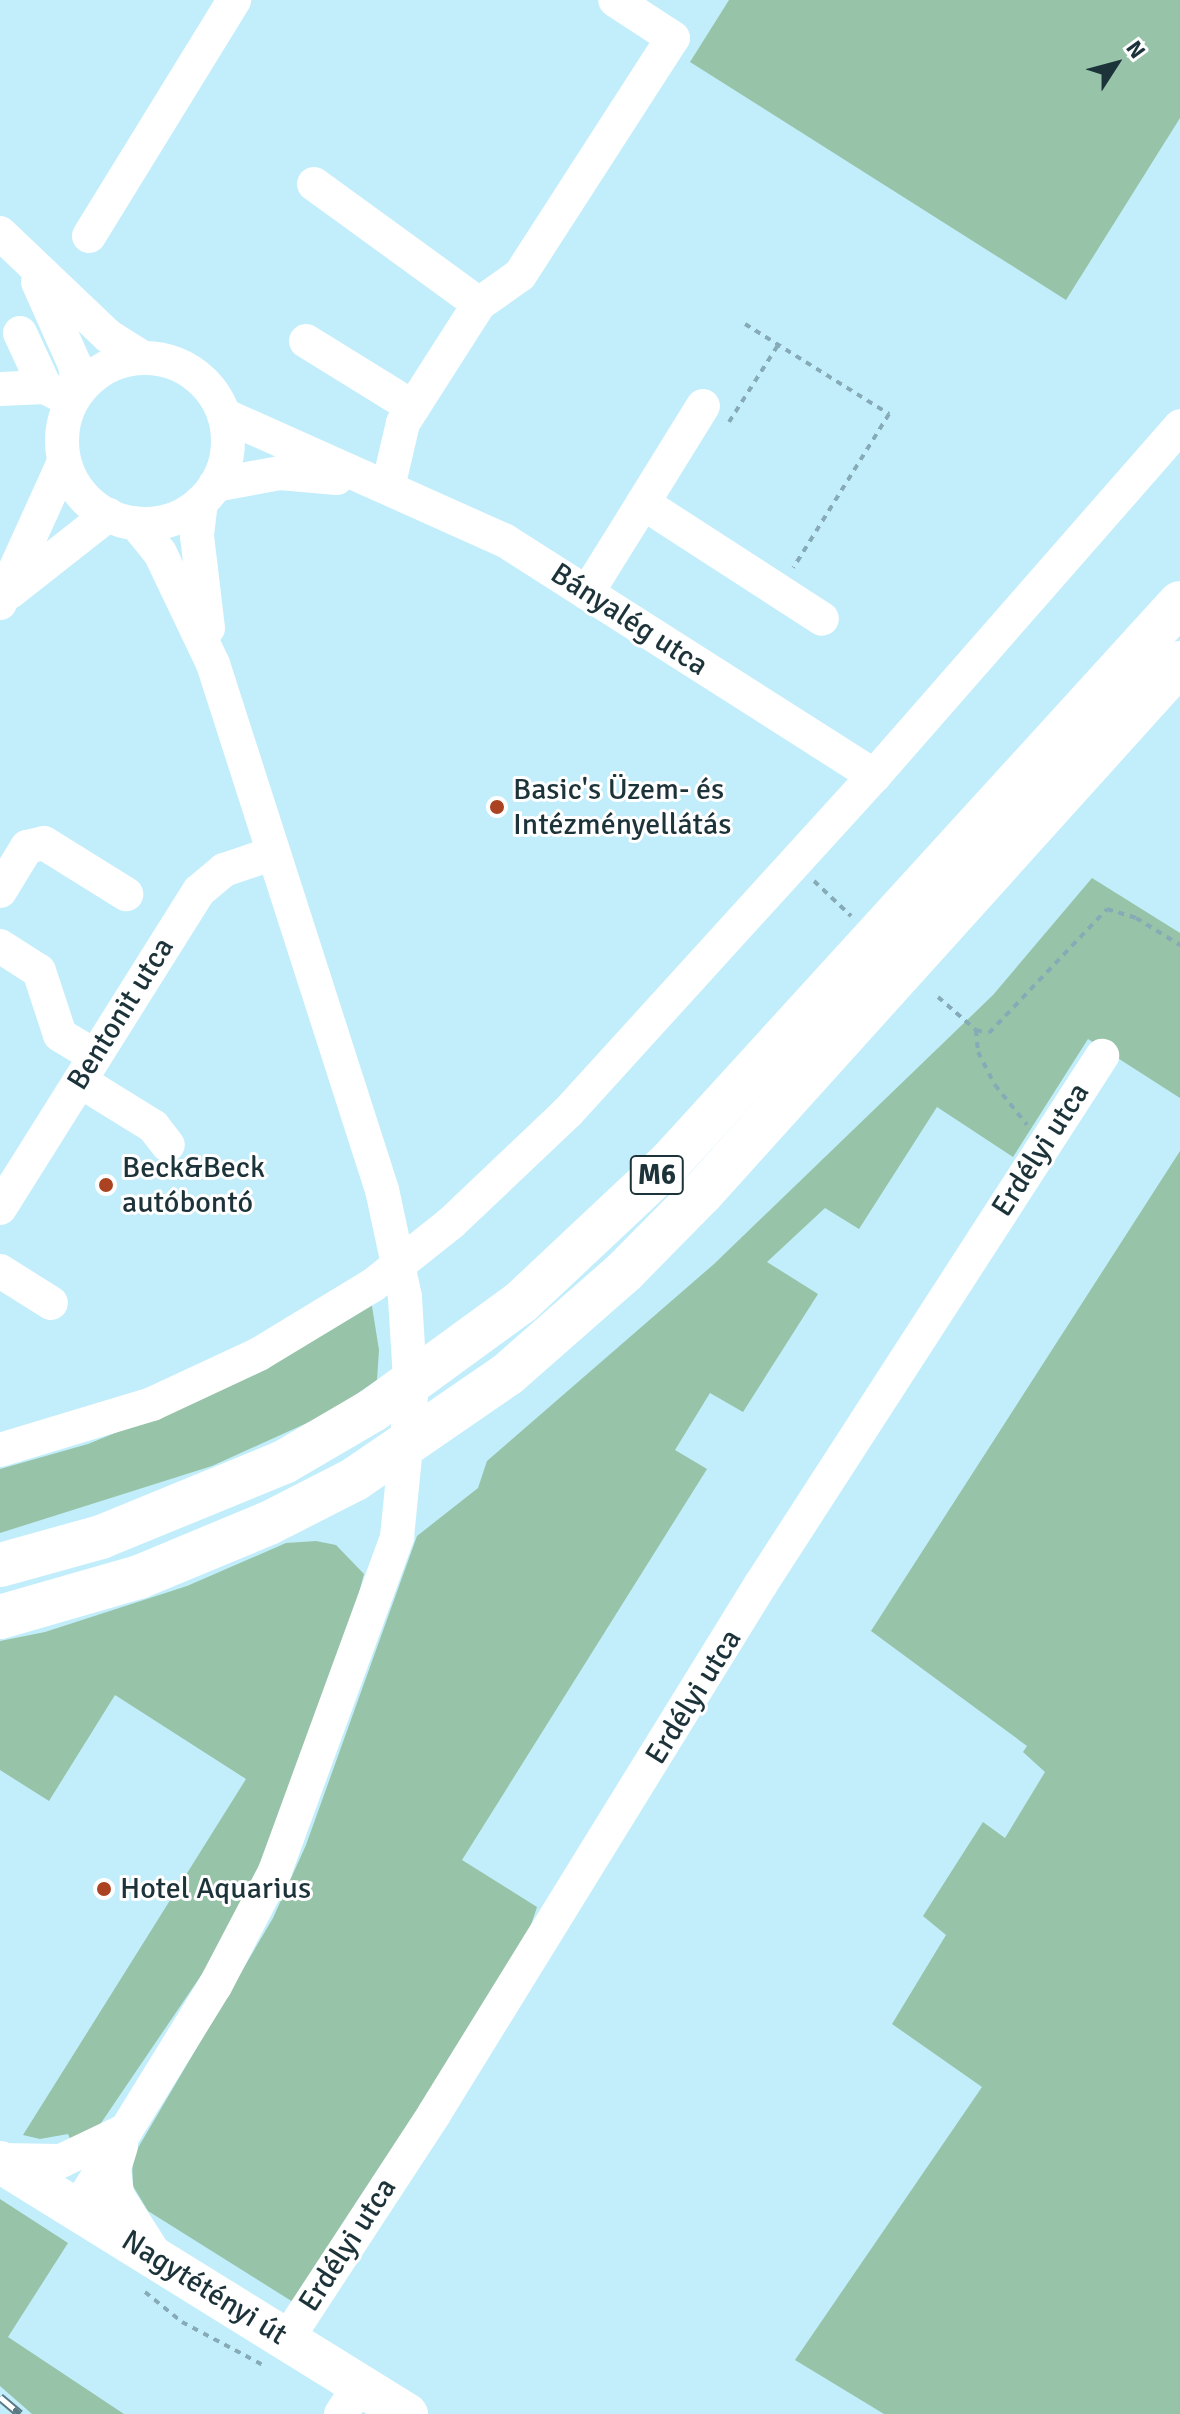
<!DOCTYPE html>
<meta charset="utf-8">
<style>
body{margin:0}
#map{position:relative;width:1180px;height:2414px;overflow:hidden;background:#c2eefb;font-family:Signika,sans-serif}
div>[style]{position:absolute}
.green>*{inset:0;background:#97c3a8}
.path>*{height:4px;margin-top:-2px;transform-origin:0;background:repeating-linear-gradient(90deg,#87abb6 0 6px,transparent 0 12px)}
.minor>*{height:34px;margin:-17px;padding:0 17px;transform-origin:17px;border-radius:17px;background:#fff}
.minor>.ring{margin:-17px;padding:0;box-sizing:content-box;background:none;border:34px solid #fff;border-radius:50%}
.major>*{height:42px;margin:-21px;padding:0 21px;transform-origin:21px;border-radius:21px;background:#fff}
.highway>*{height:44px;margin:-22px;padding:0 22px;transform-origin:22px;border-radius:22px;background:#fff}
.rail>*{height:9px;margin-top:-4.5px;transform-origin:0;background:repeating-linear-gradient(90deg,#fff 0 18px,#5b7983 0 36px);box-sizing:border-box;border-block:2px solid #5b7983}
.dots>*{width:22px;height:22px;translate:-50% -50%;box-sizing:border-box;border:4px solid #fff;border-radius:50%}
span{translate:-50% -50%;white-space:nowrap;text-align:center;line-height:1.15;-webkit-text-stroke:6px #fff;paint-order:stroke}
.shield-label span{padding:2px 6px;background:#fff;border:2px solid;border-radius:6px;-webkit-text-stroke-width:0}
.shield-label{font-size:28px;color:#1d333a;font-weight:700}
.street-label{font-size:30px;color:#1d333a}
.poi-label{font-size:30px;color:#1d333a}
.left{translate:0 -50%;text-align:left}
.north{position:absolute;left:1076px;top:24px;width:80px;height:80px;-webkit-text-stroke:6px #fff;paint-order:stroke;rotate:54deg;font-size:22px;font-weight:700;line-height:32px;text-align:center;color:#1d333a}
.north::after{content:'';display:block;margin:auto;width:28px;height:36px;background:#1d333a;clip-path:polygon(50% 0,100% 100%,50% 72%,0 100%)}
</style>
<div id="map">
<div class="green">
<div style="clip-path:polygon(729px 0,1180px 0,1180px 118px,1066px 300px,690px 62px)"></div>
<div style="clip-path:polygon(1092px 878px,1180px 933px,1180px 1098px,1088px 1039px,1013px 1157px,937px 1107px,859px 1229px,825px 1208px,767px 1262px,818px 1294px,743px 1412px,710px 1393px,675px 1450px,707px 1469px,462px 1860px,537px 1907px,527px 1937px,309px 2288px,293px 2302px,148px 2211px,133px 2186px,132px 2158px,273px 1918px,306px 1845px,417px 1536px,478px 1488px,487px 1461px,714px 1264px,993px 995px)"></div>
<div style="clip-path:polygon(1180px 1151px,1180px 2414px,884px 2414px,795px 2360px,982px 2087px,892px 2024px,946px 1935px,923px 1916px,983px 1822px,1005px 1838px,1045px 1772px,1023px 1752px,1027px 1746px,871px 1631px)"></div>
<div style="clip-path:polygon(371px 1300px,379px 1350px,377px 1380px,329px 1413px,212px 1466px,0 1533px,0 1469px,88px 1444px,211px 1394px)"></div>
<div style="clip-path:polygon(316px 1541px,336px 1545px,364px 1574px,348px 1635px,267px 1851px,219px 1949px,99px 2126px,73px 2146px,68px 2134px,40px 2139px,23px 2135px,246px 1779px,115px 1695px,49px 1801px,0 1770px,0 1641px,45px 1632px,187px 1586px,286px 1543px)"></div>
<div style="clip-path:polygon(0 2199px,68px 2243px,8px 2337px,124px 2414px,32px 2414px,0 2386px)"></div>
</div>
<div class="path">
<div style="left:745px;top:324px;width:170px;rotate:32deg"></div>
<div style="left:889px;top:414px;width:181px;rotate:121.9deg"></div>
<div style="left:729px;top:422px;width:91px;rotate:-57.5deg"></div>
<div style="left:814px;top:881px;width:51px;rotate:43.4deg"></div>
<div style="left:938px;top:997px;width:50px;rotate:41deg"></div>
<div style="left:976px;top:1030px;width:13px;rotate:13deg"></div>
<div style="left:989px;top:1033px;width:171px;rotate:-46.4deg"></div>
<div style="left:1107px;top:909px;width:30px;rotate:17deg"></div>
<div style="left:1136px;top:918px;width:52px;rotate:31.5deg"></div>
<div style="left:976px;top:1030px;width:22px;rotate:85deg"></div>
<div style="left:978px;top:1052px;width:37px;rotate:63deg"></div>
<div style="left:995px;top:1085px;width:51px;rotate:51.3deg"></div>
<div style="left:145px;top:2292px;width:48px;rotate:39deg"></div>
<div style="left:182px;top:2322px;width:92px;rotate:28deg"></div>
</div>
<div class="minor">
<div style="left:314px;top:184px;width:204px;rotate:36deg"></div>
<div style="left:0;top:233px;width:149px;rotate:43.6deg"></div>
<div style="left:108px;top:336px;width:39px;rotate:32deg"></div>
<div style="left:89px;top:236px;width:277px;rotate:-58.4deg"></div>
<div style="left:38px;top:282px;width:91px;rotate:66deg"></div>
<div style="left:75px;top:365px;width:24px;rotate:81deg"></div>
<div style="left:20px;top:333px;width:60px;rotate:65.2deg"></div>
<div style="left:306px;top:341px;width:126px;rotate:31.7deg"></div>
<div class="ring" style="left:62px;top:358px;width:132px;height:132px"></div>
<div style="left:0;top:389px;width:45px;rotate:-2.5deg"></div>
<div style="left:45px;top:387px;width:30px;rotate:28deg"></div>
<div style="left:224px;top:415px;width:307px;rotate:24.1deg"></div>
<div style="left:504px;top:540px;width:439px;rotate:32.5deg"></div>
<div style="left:215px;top:485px;width:66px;rotate:-10.5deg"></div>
<div style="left:280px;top:473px;width:57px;rotate:5deg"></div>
<div style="left:388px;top:487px;width:66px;rotate:-76.8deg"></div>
<div style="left:403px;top:423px;width:141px;rotate:-57.4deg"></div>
<div style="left:479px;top:304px;width:50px;rotate:-35.3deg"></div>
<div style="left:520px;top:275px;width:282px;rotate:-57.2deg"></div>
<div style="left:673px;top:38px;width:69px;rotate:-146.8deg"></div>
<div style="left:201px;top:502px;width:34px;rotate:97deg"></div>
<div style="left:197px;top:536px;width:93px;rotate:83.2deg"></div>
<div style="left:643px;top:503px;width:114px;rotate:-58.3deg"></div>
<div style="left:10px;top:592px;width:125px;rotate:-38.2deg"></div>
<div style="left:587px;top:593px;width:106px;rotate:-58.1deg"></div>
<div style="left:643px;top:503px;width:213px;rotate:32.9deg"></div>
<div style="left:0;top:603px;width:155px;rotate:-65.6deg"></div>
<div style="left:0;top:891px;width:52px;rotate:-58.5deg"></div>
<div style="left:27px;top:847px;width:17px;rotate:-13deg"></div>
<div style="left:44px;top:843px;width:97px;rotate:31.9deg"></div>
<div style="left:0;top:946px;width:46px;rotate:32.7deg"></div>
<div style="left:39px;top:971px;width:67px;rotate:71.8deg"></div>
<div style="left:60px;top:1035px;width:41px;rotate:31deg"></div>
<div style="left:80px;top:1081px;width:86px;rotate:31.7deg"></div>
<div style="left:153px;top:1126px;width:24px;rotate:52deg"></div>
<div style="left:0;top:1208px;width:374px;rotate:-57.9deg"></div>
<div style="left:199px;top:891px;width:33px;rotate:-40deg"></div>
<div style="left:224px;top:870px;width:50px;rotate:-18.8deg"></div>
<div style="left:0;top:1271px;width:60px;rotate:32.1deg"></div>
<div style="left:0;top:1450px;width:159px;rotate:-16.8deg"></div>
<div style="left:152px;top:1404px;width:118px;rotate:-25deg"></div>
<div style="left:259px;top:1354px;width:133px;rotate:-31.2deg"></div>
<div style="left:373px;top:1285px;width:100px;rotate:-38.5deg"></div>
<div style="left:451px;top:1223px;width:161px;rotate:-43.5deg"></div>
<div style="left:568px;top:1112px;width:454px;rotate:-47.7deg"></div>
<div style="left:874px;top:776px;width:465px;rotate:-48.8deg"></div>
<div style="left:121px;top:2146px;width:24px;rotate:107deg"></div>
<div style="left:114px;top:2169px;width:26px;rotate:83deg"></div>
<div style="left:117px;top:2195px;width:69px;rotate:57.5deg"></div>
<div style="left:0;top:2160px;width:61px;rotate:0.9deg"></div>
<div style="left:61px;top:2161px;width:72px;rotate:-25.5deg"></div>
<div style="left:77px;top:2210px;width:263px;rotate:-58.4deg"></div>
<div style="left:215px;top:1986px;width:130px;rotate:-62.4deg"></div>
<div style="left:275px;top:1871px;width:356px;rotate:-69.9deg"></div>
<div style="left:397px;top:1537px;width:142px;rotate:-84.3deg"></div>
<div style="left:411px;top:1396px;width:99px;rotate:-93.5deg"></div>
<div style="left:405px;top:1297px;width:109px;rotate:-102.1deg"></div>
<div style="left:382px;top:1190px;width:552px;rotate:-107.81deg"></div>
<div style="left:213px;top:664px;width:123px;rotate:-115.5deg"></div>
<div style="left:160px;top:553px;width:38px;rotate:-129deg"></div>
<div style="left:287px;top:2339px;width:269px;rotate:-56.8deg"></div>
<div style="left:434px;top:2114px;width:623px;rotate:-58.33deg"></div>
<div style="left:761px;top:1584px;width:629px;rotate:-57.14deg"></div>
<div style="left:341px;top:2414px;width:35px;rotate:-57deg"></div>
</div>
<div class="major">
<div style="left:0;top:2162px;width:479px;rotate:31.8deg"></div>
</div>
<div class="highway">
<div style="left:0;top:1565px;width:105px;rotate:-15.5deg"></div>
<div style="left:101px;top:1537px;width:198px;rotate:-22.3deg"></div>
<div style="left:284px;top:1462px;width:103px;rotate:-30.3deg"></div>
<div style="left:373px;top:1410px;width:182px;rotate:-36.1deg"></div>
<div style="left:520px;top:1303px;width:207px;rotate:-43.2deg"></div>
<div style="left:671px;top:1161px;width:755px;rotate:-47.63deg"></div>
<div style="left:0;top:1617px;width:145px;rotate:-16.1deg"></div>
<div style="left:139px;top:1577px;width:141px;rotate:-22.6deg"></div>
<div style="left:269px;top:1523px;width:97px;rotate:-27.1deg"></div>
<div style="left:355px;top:1479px;width:187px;rotate:-34.5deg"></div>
<div style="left:509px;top:1373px;width:153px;rotate:-41.3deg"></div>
<div style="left:624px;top:1272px;width:110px;rotate:-45.4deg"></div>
<div style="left:701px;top:1194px;width:715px;rotate:-47.95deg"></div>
</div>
<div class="rail">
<div style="left:0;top:2397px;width:26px;rotate:40deg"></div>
</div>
<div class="dots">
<div style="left:497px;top:807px;background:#ab4322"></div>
<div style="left:106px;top:1185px;background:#ab4322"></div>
<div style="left:104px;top:1889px;background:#ab4322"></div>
</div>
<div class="shield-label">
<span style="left:657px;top:1175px">M6</span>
</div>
<div class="street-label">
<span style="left:629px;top:620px;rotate:33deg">Bányalég utca</span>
<span style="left:121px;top:1014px;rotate:-58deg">Bentonit utca</span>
<span style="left:1041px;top:1150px;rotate:-57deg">Erdélyi utca</span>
<span style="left:694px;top:1697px;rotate:-58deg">Erdélyi utca</span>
<span style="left:348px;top:2245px;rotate:-57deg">Erdélyi utca</span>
<span style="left:204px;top:2288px;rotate:32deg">Nagytétényi út</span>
</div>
<div class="poi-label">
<span class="left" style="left:513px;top:807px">Basic's Üzem- és<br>Intézményellátás</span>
<span class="left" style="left:122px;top:1185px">Beck&amp;Beck<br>autóbontó</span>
<span class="left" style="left:120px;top:1889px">Hotel Aquarius</span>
</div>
<div class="north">N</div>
</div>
